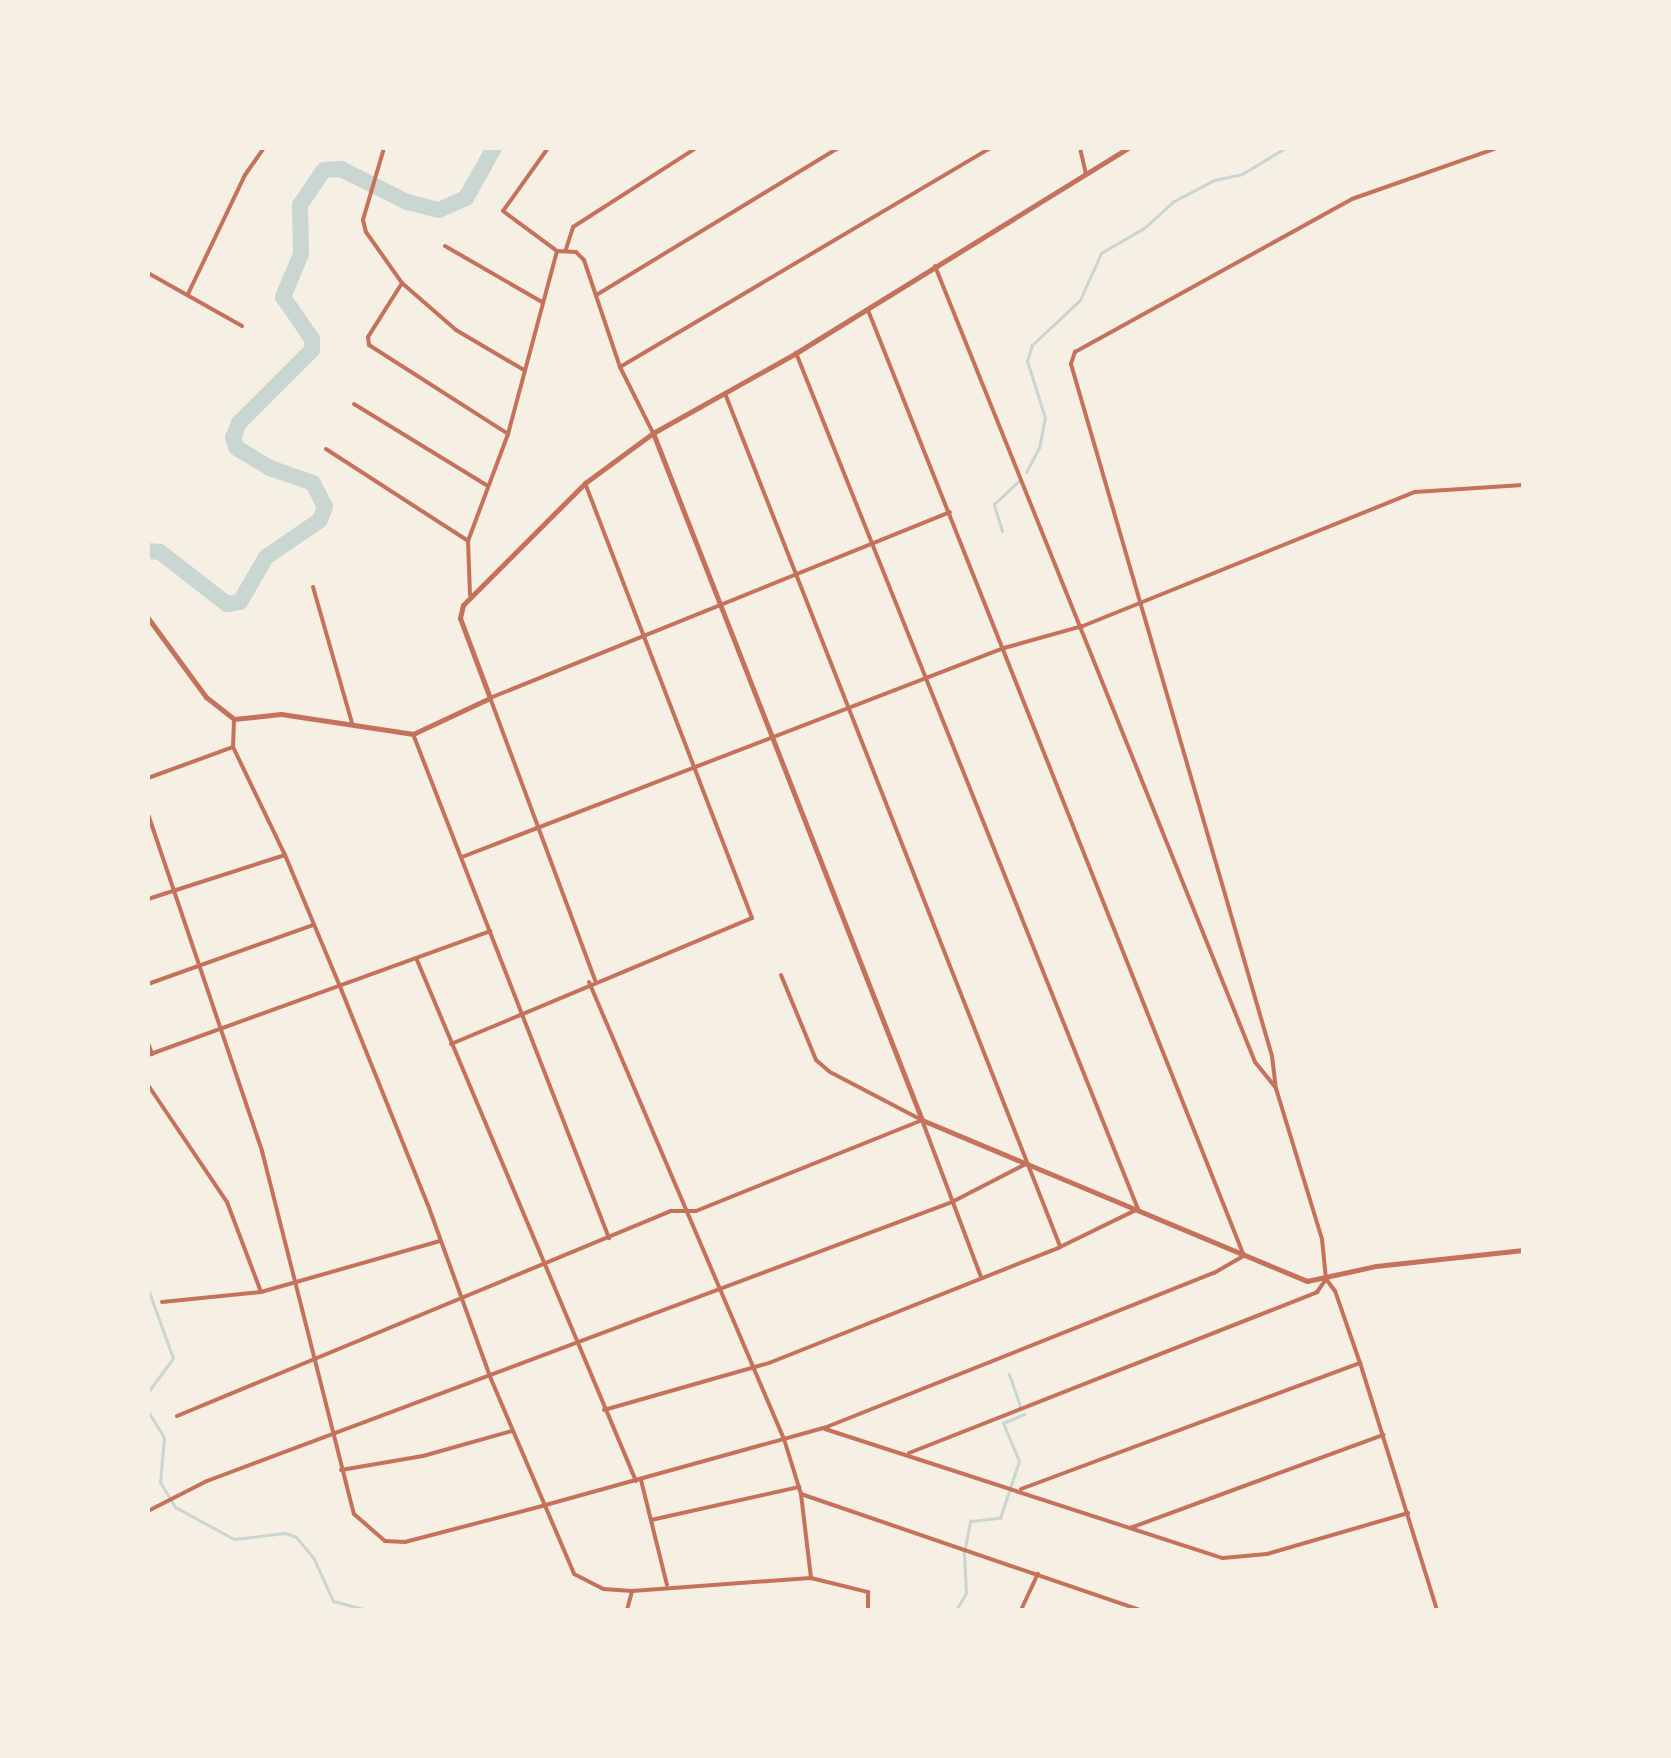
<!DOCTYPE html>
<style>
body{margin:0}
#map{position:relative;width:1671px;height:1758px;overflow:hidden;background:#f6efe4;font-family:"Fira Sans Condensed",sans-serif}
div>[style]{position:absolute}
.stream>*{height:3px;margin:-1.5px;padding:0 1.5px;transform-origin:1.5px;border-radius:1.5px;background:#c9d6d2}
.river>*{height:16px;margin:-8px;padding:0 8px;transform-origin:8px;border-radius:8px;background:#c9d6d2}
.minor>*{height:4px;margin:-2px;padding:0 2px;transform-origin:2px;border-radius:2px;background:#c5725c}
.tertiary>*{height:5px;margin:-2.5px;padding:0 2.5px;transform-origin:2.5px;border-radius:2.5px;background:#c5725c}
span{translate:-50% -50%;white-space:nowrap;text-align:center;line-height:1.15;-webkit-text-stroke:8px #f6efe4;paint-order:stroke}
.frame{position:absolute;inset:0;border:150px solid #f6efe4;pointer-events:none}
</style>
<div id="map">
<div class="stream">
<div style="left:1026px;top:472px;width:27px;rotate:-62deg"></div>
<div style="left:1039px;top:448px;width:31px;rotate:-79deg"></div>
<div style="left:1045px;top:418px;width:60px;rotate:-107.5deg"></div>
<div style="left:1027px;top:361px;width:17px;rotate:-73deg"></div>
<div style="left:1032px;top:345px;width:66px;rotate:-43.2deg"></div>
<div style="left:1080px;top:300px;width:51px;rotate:-65.9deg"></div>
<div style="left:1101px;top:253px;width:50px;rotate:-30.2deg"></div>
<div style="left:1144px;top:228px;width:40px;rotate:-42deg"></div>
<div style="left:1174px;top:201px;width:45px;rotate:-27.7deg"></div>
<div style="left:1214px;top:180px;width:29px;rotate:-12deg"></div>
<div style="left:1242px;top:174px;width:50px;rotate:-31.2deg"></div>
<div style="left:1002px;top:531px;width:28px;rotate:-107deg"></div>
<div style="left:994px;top:504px;width:35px;rotate:-43deg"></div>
<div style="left:148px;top:1289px;width:73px;rotate:70.1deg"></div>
<div style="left:173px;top:1358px;width:42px;rotate:126.3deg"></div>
<div style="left:1009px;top:1374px;width:34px;rotate:71deg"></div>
<div style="left:148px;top:1411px;width:31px;rotate:59deg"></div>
<div style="left:164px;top:1438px;width:44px;rotate:95.2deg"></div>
<div style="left:160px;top:1482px;width:29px;rotate:59deg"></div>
<div style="left:175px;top:1507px;width:67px;rotate:28.5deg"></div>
<div style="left:234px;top:1539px;width:51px;rotate:-6.7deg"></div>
<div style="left:285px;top:1533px;width:12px;rotate:20deg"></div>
<div style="left:296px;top:1537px;width:26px;rotate:50deg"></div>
<div style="left:313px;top:1557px;width:48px;rotate:65.6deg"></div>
<div style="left:333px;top:1601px;width:34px;rotate:15deg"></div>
<div style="left:956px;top:1610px;width:20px;rotate:-60deg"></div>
<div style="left:966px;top:1593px;width:40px;rotate:-92.9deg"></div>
<div style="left:964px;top:1553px;width:33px;rotate:-79deg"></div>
<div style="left:970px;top:1521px;width:30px;rotate:-6deg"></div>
<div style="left:1000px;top:1518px;width:60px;rotate:-71.6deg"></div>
<div style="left:1019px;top:1461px;width:41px;rotate:-112.8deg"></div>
<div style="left:1003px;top:1423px;width:23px;rotate:-23deg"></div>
</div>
<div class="river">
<div style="left:148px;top:551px;width:12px;rotate:5deg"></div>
<div style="left:160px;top:552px;width:85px;rotate:37.8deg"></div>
<div style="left:227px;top:604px;width:13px;rotate:-9deg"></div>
<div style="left:240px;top:602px;width:52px;rotate:-60deg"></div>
<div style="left:266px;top:557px;width:65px;rotate:-34.4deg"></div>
<div style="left:320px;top:520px;width:14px;rotate:-69deg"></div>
<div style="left:325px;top:507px;width:27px;rotate:-117deg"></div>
<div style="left:313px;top:483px;width:46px;rotate:-160.8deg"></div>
<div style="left:270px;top:468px;width:39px;rotate:-149deg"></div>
<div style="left:237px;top:448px;width:11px;rotate:-112deg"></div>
<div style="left:233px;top:438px;width:16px;rotate:-68deg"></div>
<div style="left:239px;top:423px;width:103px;rotate:-45deg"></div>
<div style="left:312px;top:350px;width:11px;rotate:-90deg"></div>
<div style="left:312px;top:339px;width:51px;rotate:-124.6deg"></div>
<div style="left:283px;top:297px;width:47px;rotate:-67.3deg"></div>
<div style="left:301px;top:254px;width:49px;rotate:-91.2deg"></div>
<div style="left:300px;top:205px;width:42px;rotate:-55.6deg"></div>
<div style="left:324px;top:170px;width:17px;rotate:-3deg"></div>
<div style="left:341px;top:169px;width:74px;rotate:26.6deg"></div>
<div style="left:407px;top:202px;width:33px;rotate:14deg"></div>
<div style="left:439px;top:210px;width:30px;rotate:-24deg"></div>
<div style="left:466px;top:198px;width:57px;rotate:-60.8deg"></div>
</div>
<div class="minor">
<div style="left:384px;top:148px;width:75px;rotate:106.3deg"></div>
<div style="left:363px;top:220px;width:12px;rotate:76deg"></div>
<div style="left:366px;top:232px;width:62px;rotate:54.8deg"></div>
<div style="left:402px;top:283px;width:72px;rotate:41deg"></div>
<div style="left:456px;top:330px;width:79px;rotate:30.5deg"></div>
<div style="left:548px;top:148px;width:77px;rotate:125.5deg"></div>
<div style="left:503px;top:211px;width:67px;rotate:36.5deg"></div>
<div style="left:557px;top:251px;width:19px;rotate:3deg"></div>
<div style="left:576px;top:252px;width:11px;rotate:45deg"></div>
<div style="left:584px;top:260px;width:113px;rotate:71.4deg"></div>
<div style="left:620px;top:367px;width:74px;rotate:63.4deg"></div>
<div style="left:1080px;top:148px;width:26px;rotate:77deg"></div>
<div style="left:445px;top:246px;width:112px;rotate:30deg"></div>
<div style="left:566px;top:249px;width:23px;rotate:-72deg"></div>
<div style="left:573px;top:227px;width:146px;rotate:-32.7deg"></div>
<div style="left:935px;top:266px;width:858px;rotate:68.1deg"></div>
<div style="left:1255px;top:1062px;width:32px;rotate:51deg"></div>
<div style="left:148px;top:273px;width:108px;rotate:29.4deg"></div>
<div style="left:402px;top:283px;width:64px;rotate:122.2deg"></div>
<div style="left:368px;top:337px;width:8px;rotate:83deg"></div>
<div style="left:369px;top:345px;width:165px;rotate:32.6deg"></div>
<div style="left:188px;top:294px;width:132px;rotate:-64.4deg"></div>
<div style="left:245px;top:175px;width:33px;rotate:-55deg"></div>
<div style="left:598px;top:294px;width:281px;rotate:-31.3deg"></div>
<div style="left:620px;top:367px;width:430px;rotate:-30.6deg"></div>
<div style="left:726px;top:396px;width:913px;rotate:68.55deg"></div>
<div style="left:354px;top:404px;width:157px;rotate:31.5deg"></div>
<div style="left:326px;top:449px;width:169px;rotate:32.9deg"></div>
<div style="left:313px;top:587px;width:141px;rotate:74deg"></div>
<div style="left:470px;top:595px;width:54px;rotate:-92.1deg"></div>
<div style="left:468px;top:541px;width:114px;rotate:-69.5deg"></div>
<div style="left:508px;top:434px;width:189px;rotate:-75deg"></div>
<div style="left:234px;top:719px;width:28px;rotate:92deg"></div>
<div style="left:233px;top:747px;width:120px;rotate:64.3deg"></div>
<div style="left:285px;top:855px;width:140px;rotate:67.3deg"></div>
<div style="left:339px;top:984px;width:238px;rotate:68.1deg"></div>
<div style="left:428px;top:1205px;width:185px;rotate:70.1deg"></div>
<div style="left:491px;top:1379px;width:212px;rotate:66.9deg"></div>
<div style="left:574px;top:1574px;width:33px;rotate:27deg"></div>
<div style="left:603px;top:1589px;width:29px;rotate:4deg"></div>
<div style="left:632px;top:1591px;width:179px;rotate:-4.2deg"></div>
<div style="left:413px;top:734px;width:541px;rotate:68.75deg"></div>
<div style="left:148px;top:778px;width:90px;rotate:-20deg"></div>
<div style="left:148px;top:814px;width:356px;rotate:71.3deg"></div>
<div style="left:262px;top:1151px;width:374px;rotate:75.8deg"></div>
<div style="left:354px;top:1514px;width:41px;rotate:41.1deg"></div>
<div style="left:385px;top:1541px;width:20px;rotate:3deg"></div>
<div style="left:405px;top:1542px;width:142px;rotate:-14.7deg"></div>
<div style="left:542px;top:1506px;width:293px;rotate:-15.5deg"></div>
<div style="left:824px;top:1428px;width:420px;rotate:-21.7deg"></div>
<div style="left:1214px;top:1273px;width:34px;rotate:-30deg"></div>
<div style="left:1244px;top:1256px;width:1018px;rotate:-111.68deg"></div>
<div style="left:462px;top:857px;width:581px;rotate:-21.09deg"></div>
<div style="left:1004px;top:648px;width:82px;rotate:-15.6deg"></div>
<div style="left:1083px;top:626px;width:358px;rotate:-22deg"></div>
<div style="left:1415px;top:492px;width:108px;rotate:-3.7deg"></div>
<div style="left:148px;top:899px;width:144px;rotate:-17.8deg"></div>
<div style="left:417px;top:960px;width:565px;rotate:67.2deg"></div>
<div style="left:781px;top:975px;width:92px;rotate:67.6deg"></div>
<div style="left:816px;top:1060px;width:18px;rotate:41deg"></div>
<div style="left:830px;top:1072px;width:104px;rotate:27.6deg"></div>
<div style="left:922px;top:1120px;width:168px;rotate:69.4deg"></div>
<div style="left:595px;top:980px;width:301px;rotate:-110.4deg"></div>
<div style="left:490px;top:698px;width:496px;rotate:-22deg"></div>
<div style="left:589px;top:982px;width:497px;rotate:66.9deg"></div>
<div style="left:784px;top:1439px;width:58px;rotate:72.8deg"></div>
<div style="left:801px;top:1494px;width:85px;rotate:83.2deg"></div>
<div style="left:811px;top:1578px;width:59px;rotate:13.8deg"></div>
<div style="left:868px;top:1592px;width:18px;rotate:90deg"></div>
<div style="left:148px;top:984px;width:175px;rotate:-19.7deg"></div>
<div style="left:148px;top:1043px;width:12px;rotate:70deg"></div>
<div style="left:451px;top:1044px;width:326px;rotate:-22.7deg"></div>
<div style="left:752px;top:918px;width:466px;rotate:-111deg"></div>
<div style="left:148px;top:1055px;width:364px;rotate:-19.9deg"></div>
<div style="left:148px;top:1085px;width:141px;rotate:56deg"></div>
<div style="left:227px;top:1202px;width:96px;rotate:69.3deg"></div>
<div style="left:162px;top:1302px;width:100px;rotate:-5.8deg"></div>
<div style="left:261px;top:1292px;width:186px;rotate:-15.9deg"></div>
<div style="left:604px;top:1410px;width:172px;rotate:-15.9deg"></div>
<div style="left:769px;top:1363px;width:313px;rotate:-21.7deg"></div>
<div style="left:1060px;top:1247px;width:87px;rotate:-26deg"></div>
<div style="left:1138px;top:1209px;width:922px;rotate:-111.78deg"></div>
<div style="left:177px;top:1416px;width:535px;rotate:-22.54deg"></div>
<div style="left:671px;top:1211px;width:25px"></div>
<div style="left:696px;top:1211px;width:244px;rotate:-21.9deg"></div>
<div style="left:825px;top:1429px;width:418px;rotate:18deg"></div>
<div style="left:1223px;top:1558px;width:44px;rotate:-5.2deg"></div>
<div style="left:1267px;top:1554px;width:147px;rotate:-16.2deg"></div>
<div style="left:909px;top:1453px;width:439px;rotate:-21.5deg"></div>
<div style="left:1317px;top:1292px;width:16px;rotate:-55deg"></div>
<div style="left:341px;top:1470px;width:83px;rotate:-9.7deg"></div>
<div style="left:423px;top:1456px;width:92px;rotate:-15.7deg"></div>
<div style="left:641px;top:1480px;width:108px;rotate:76.1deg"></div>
<div style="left:1021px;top:1489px;width:362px;rotate:-20.4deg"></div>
<div style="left:801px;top:1494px;width:358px;rotate:18.9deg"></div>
<div style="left:148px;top:1511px;width:66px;rotate:-27deg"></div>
<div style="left:207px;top:1481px;width:796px;rotate:-20.53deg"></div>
<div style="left:952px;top:1202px;width:83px;rotate:-27.2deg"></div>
<div style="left:651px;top:1520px;width:152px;rotate:-12.6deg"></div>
<div style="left:1130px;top:1528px;width:270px;rotate:-20.2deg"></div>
<div style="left:627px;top:1610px;width:20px;rotate:-75deg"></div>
<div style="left:1021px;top:1610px;width:40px;rotate:-65deg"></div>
<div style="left:1437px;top:1610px;width:259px;rotate:-107.3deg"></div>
<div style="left:1360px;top:1363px;width:76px;rotate:-109.1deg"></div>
<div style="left:1335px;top:1291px;width:15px;rotate:-127deg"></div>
<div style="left:1326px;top:1279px;width:40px;rotate:-95.7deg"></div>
<div style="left:1322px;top:1239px;width:157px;rotate:-107deg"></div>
<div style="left:1276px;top:1089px;width:33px;rotate:-97deg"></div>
<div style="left:1272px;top:1056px;width:721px;rotate:-106.2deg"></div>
<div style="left:1071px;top:364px;width:13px;rotate:-72deg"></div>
<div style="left:1075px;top:352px;width:316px;rotate:-28.9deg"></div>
<div style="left:1352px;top:199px;width:154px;rotate:-19.4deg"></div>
</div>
<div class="tertiary">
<div style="left:653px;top:433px;width:738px;rotate:68.62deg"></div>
<div style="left:922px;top:1120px;width:417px;rotate:22.7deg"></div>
<div style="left:1307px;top:1281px;width:71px;rotate:-12.3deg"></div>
<div style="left:1376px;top:1266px;width:148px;rotate:-6.2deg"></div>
<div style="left:148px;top:618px;width:98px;rotate:53.7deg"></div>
<div style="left:206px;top:697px;width:36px;rotate:38deg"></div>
<div style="left:234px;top:719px;width:47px;rotate:-6.1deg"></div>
<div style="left:281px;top:714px;width:134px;rotate:8.6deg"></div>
<div style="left:413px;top:734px;width:85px;rotate:-25.1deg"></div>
<div style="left:490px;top:698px;width:85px;rotate:-110.6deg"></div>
<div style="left:460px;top:618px;width:13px;rotate:-77deg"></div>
<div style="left:463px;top:605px;width:173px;rotate:-45deg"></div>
<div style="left:585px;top:483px;width:84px;rotate:-36.3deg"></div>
<div style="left:653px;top:433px;width:164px;rotate:-29.2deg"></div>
<div style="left:796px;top:353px;width:390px;rotate:-31.7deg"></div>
</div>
<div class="frame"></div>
</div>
